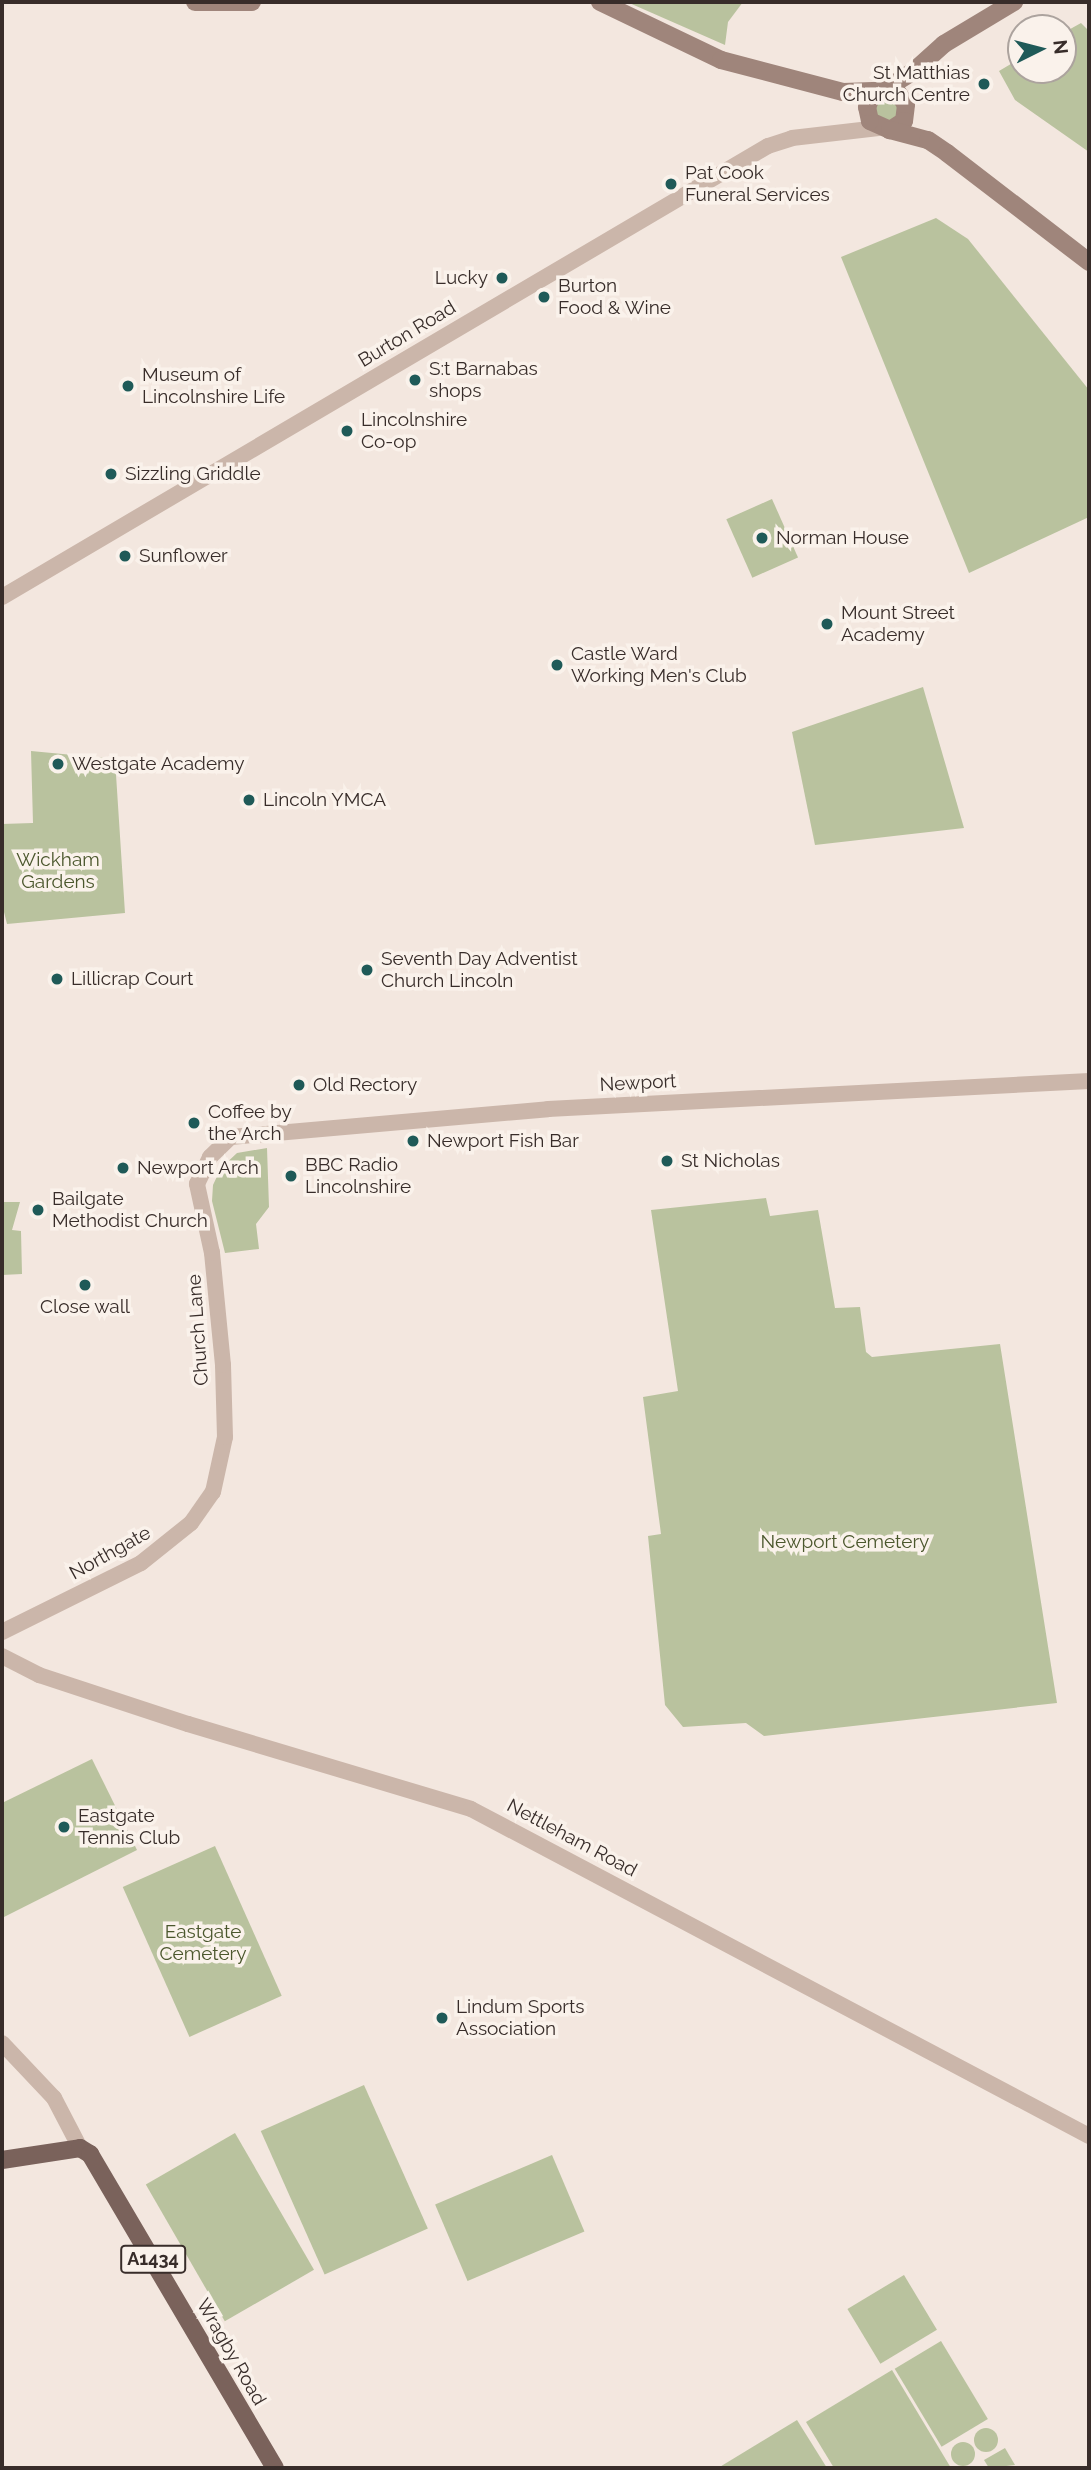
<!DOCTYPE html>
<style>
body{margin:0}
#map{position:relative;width:1091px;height:2470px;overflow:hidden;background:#f3e7df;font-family:Raleway,sans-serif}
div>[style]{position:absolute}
.green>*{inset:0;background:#b9c29e;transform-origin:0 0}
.round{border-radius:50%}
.tertiary>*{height:16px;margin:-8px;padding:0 8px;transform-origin:8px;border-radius:8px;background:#cbb6aa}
.secondary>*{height:18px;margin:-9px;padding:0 9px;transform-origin:9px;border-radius:9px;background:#9f857b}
.primary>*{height:18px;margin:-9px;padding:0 9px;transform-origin:9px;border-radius:9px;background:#7a625b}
.dots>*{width:19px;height:19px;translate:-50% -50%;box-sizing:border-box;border:4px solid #faf2eb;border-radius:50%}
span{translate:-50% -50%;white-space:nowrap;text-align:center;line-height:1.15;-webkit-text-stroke:7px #faf2eb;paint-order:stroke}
.shield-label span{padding:2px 5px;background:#faf2eb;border:2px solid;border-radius:5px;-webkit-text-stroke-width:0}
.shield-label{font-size:18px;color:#382d2a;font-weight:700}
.poi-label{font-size:19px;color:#382d2a}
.right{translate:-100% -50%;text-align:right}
.left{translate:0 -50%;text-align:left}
.street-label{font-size:19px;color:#382d2a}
.park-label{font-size:19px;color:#4b572d}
.frame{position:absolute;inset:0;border:4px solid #382d2a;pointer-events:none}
.north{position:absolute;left:1007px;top:14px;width:70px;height:70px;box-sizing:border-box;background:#faf2eb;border:2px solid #aca39e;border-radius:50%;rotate:84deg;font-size:19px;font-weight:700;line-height:28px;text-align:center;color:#382d2a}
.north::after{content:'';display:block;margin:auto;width:24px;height:32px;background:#1f5a58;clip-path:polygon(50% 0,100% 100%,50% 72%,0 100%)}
</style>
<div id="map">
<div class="green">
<div style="clip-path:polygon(627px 2px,743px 2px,728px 22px,725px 45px)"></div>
<div style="clip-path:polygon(1081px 23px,1089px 31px,1089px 152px,1015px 100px,999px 71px,1021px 58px,1021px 70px,1063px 70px,1063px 33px)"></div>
<div style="clip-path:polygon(892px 97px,901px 115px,881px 124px,873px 108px,877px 101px)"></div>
<div style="clip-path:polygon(936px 218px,968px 239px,1089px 390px,1089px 517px,969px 573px,841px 257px)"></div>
<div style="left:772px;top:499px;width:64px;height:50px;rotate:66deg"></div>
<div style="clip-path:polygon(923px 687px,964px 828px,815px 845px,792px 732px)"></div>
<div style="clip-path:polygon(31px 751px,115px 759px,125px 913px,7px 924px,2px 904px,2px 824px,33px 823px)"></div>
<div style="clip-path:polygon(267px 1148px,269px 1207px,256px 1224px,259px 1249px,225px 1253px,212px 1201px,213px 1185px,221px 1168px,237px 1153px)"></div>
<div style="clip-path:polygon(766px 1198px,770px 1216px,818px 1210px,835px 1308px,860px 1307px,866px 1352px,872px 1357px,1000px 1344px,1057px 1703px,764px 1736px,746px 1723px,683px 1727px,665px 1705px,648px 1536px,661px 1534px,643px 1397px,678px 1391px,651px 1210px)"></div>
<div style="clip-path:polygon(2px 1202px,20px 1202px,12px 1230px,21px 1231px,22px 1274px,2px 1275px)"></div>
<div style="clip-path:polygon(92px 1759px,137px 1850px,2px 1918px,2px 1803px)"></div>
<div style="left:215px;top:1846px;width:164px;height:101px;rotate:66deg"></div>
<div style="left:364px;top:2085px;width:157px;height:113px;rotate:66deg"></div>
<div style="left:235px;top:2133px;width:158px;height:103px;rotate:60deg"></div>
<div style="left:552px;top:2155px;width:83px;height:127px;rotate:67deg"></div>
<div style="left:904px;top:2275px;width:64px;height:66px;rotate:59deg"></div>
<div style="left:941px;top:2341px;width:91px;height:54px;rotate:59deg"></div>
<div style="clip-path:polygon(892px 2370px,951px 2468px,834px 2468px,806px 2422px)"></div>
<div style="clip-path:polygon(797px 2420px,827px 2468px,718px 2468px)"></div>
<div class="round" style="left:974px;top:2428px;width:24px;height:24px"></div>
<div class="round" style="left:951px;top:2442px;width:24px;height:24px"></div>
<div style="clip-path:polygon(1005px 2448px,1015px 2465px,989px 2468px,984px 2460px)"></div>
</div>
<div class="tertiary">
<div style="left:2px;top:597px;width:889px;rotate:-30.49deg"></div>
<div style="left:768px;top:146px;width:25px;rotate:-18deg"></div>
<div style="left:792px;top:138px;width:87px;rotate:-6.6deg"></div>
<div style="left:2px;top:1632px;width:155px;rotate:-26.4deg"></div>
<div style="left:141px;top:1563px;width:64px;rotate:-38.7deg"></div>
<div style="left:191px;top:1523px;width:38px;rotate:-55deg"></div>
<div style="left:213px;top:1492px;width:56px;rotate:-77.7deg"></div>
<div style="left:225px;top:1437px;width:72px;rotate:-91.6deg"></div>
<div style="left:223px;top:1365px;width:113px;rotate:-95.6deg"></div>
<div style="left:212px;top:1253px;width:71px;rotate:-102.3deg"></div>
<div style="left:197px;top:1184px;width:30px;rotate:-64deg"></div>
<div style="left:210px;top:1157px;width:29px;rotate:-44deg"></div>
<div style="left:231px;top:1137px;width:318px;rotate:-5deg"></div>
<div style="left:548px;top:1109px;width:542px;rotate:-2.96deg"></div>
<div style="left:2px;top:1656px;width:42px;rotate:27.2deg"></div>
<div style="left:39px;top:1675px;width:157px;rotate:18.2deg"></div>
<div style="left:188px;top:1724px;width:295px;rotate:16.7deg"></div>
<div style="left:471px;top:1809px;width:699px;rotate:27.88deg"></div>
<div style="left:2px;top:2043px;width:76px;rotate:46.6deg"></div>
<div style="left:54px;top:2098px;width:56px;rotate:62.5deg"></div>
</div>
<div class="secondary">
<div style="left:195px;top:2px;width:57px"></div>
<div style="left:600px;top:2px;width:134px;rotate:25.6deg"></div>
<div style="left:721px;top:60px;width:126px;rotate:14.7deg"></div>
<div style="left:843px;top:92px;width:37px;rotate:-2deg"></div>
<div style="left:884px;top:90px;width:14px;rotate:12deg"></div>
<div style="left:898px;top:93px;width:14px;rotate:56deg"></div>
<div style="left:906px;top:105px;width:16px;rotate:97deg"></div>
<div style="left:904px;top:121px;width:17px;rotate:147deg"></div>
<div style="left:890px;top:130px;width:22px;rotate:-156deg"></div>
<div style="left:870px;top:121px;width:14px;rotate:-102deg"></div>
<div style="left:867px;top:107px;width:10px;rotate:-66deg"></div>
<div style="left:871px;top:98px;width:51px;rotate:-32.1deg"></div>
<div style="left:914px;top:71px;width:40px;rotate:-42deg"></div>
<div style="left:944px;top:44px;width:82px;rotate:-31deg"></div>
<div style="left:890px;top:130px;width:39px;rotate:15deg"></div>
<div style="left:928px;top:140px;width:23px;rotate:34deg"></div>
<div style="left:947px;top:153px;width:179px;rotate:37.5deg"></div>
</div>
<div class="primary">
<div style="left:2px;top:2160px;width:79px;rotate:-8.7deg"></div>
<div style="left:80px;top:2148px;width:12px;rotate:31deg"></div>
<div style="left:90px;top:2154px;width:364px;rotate:59.5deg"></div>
</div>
<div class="dots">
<div style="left:984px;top:84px;background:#1f5a58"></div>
<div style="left:671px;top:184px;background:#1f5a58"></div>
<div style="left:502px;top:278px;background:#1f5a58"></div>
<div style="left:544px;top:297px;background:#1f5a58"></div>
<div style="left:415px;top:380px;background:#1f5a58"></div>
<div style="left:128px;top:386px;background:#1f5a58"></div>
<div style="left:347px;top:431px;background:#1f5a58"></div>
<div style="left:111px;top:474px;background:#1f5a58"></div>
<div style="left:762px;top:538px;background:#1f5a58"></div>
<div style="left:125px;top:556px;background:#1f5a58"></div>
<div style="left:827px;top:624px;background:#1f5a58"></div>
<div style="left:557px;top:665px;background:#1f5a58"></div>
<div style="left:58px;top:764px;background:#1f5a58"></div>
<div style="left:249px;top:800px;background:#1f5a58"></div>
<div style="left:367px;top:970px;background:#1f5a58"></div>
<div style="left:57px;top:979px;background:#1f5a58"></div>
<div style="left:299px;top:1085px;background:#1f5a58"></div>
<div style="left:194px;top:1123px;background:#1f5a58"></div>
<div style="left:413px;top:1141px;background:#1f5a58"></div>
<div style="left:667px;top:1161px;background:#1f5a58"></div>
<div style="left:123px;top:1168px;background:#1f5a58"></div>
<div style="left:291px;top:1176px;background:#1f5a58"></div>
<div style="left:38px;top:1210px;background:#1f5a58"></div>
<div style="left:85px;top:1285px;background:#1f5a58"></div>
<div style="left:64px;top:1827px;background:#1f5a58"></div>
<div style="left:442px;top:2018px;background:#1f5a58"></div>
</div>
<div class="shield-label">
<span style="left:153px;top:2259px">A1434</span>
</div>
<div class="poi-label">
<span class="right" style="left:970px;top:84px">St Matthias<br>Church Centre</span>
<span class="left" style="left:685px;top:184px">Pat Cook<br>Funeral Services</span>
<span class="right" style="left:488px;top:278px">Lucky</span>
<span class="left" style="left:558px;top:297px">Burton<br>Food &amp; Wine</span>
<span class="left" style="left:429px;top:380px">S:t Barnabas<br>shops</span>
<span class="left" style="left:142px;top:386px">Museum of<br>Lincolnshire Life</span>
<span class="left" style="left:361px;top:431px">Lincolnshire<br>Co-op</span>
<span class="left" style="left:125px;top:474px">Sizzling Griddle</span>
<span class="left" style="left:776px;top:538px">Norman House</span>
<span class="left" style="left:139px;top:556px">Sunflower</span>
<span class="left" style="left:841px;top:624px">Mount Street<br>Academy</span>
<span class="left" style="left:571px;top:665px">Castle Ward<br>Working Men's Club</span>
<span class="left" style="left:72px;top:764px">Westgate Academy</span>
<span class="left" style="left:263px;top:800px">Lincoln YMCA</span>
<span class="left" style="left:381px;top:970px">Seventh Day Adventist<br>Church Lincoln</span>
<span class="left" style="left:71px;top:979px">Lillicrap Court</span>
<span class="left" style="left:313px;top:1085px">Old Rectory</span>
<span class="left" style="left:208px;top:1123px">Coffee by<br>the Arch</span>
<span class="left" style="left:427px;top:1141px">Newport Fish Bar</span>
<span class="left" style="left:681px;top:1161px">St Nicholas</span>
<span class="left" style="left:305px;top:1176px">BBC Radio<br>Lincolnshire</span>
<span class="left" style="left:137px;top:1168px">Newport Arch</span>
<span class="left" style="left:52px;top:1210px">Bailgate<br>Methodist Church</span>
<span style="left:85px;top:1307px">Close wall</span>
<span class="left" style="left:78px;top:1827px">Eastgate<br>Tennis Club</span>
<span class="left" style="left:456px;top:2018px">Lindum Sports<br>Association</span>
</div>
<div class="street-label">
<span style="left:407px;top:334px;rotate:-31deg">Burton Road</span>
<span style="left:638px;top:1083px;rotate:-3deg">Newport</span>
<span style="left:198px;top:1330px;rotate:-94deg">Church Lane</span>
<span style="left:110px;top:1553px;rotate:-29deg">Northgate</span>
<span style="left:572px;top:1838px;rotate:28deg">Nettleham Road</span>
<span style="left:231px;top:2352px;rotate:60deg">Wragby Road</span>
</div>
<div class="park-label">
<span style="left:58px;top:871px">Wickham<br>Gardens</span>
<span style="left:845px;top:1542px">Newport Cemetery</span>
<span style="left:203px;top:1943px">Eastgate<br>Cemetery</span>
</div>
<div class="frame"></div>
<div class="north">N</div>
</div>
